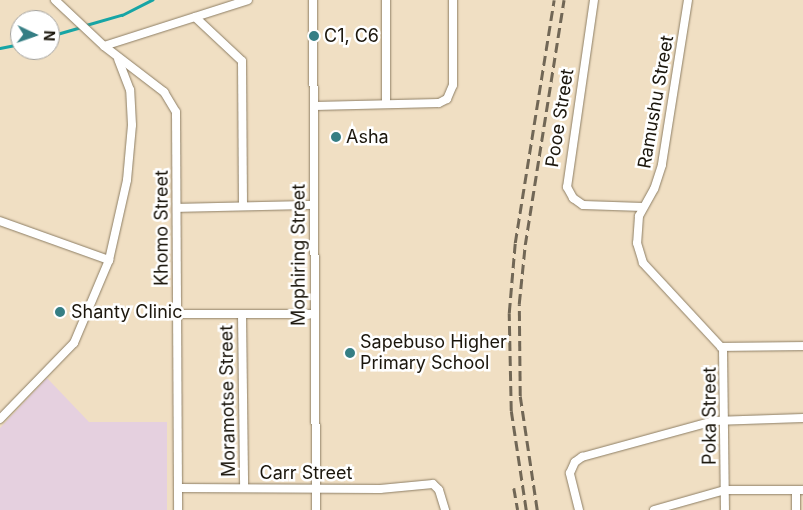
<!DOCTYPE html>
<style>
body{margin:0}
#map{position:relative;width:803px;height:510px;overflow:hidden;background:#f0dfc3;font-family:Inter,sans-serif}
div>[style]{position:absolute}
.education>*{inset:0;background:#e5d0df}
.stream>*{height:2.5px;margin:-1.25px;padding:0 1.25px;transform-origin:1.25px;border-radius:1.25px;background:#17a5a5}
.roads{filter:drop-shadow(0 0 1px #8d7e64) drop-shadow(0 0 1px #8d7e64)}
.minor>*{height:8px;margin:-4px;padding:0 4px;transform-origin:4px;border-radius:4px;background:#fff}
.rail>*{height:2.5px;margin-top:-1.25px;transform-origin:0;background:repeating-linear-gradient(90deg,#716756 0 10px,transparent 0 15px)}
.dots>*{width:14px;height:14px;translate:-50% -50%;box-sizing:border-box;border:2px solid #fff;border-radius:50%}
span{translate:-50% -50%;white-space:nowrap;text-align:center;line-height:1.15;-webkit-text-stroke:5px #fff;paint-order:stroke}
.poi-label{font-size:18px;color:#1b160c}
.left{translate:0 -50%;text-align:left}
.street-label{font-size:18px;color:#1b160c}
.north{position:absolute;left:10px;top:10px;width:50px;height:50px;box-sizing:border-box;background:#fff;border:1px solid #a4a29e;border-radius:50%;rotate:93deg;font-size:14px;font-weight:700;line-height:20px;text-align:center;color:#1b160c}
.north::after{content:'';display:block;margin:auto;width:18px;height:22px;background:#357e84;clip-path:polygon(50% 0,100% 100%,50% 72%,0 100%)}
</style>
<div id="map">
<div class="education">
<div style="clip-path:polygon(47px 378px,89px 422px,167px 422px,167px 510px,0 510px,0 428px)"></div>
</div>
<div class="stream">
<div style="left:86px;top:25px;width:37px;rotate:-16deg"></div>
<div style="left:122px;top:15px;width:34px;rotate:-27deg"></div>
<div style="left:50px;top:36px;width:32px;rotate:-16deg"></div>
<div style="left:0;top:48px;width:20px;rotate:-11deg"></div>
</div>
<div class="roads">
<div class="minor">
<div style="left:55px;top:0;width:67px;rotate:43.2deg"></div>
<div style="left:104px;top:46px;width:76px;rotate:37.5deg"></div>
<div style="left:164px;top:92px;width:23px;rotate:59deg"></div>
<div style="left:176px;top:112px;width:398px;rotate:89.7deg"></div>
<div style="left:313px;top:0;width:510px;rotate:89.66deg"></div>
<div style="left:386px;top:0;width:104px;rotate:90deg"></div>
<div style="left:594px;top:0;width:189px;rotate:98.2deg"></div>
<div style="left:567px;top:187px;width:13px;rotate:61deg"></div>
<div style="left:573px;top:198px;width:12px;rotate:35deg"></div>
<div style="left:583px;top:205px;width:60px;rotate:1.9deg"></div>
<div style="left:688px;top:0;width:167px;rotate:99deg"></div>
<div style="left:662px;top:165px;width:25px;rotate:108deg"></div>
<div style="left:654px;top:189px;width:31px;rotate:119deg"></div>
<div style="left:639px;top:216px;width:27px;rotate:94deg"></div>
<div style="left:637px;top:243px;width:21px;rotate:73deg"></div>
<div style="left:643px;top:263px;width:117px;rotate:47.1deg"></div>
<div style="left:723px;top:349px;width:161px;rotate:89.3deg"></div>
<div style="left:195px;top:17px;width:64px;rotate:43.1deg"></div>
<div style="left:242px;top:61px;width:145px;rotate:89.6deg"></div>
<div style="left:104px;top:46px;width:151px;rotate:-17.7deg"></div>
<div style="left:315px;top:106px;width:124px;rotate:-1.4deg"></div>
<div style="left:439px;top:103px;width:9px;rotate:-27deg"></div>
<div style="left:447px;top:99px;width:15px;rotate:-67deg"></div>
<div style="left:453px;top:85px;width:85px;rotate:-90deg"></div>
<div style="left:177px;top:208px;width:137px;rotate:-1.3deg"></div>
<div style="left:0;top:221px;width:116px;rotate:19.7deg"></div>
<div style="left:176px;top:314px;width:138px"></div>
<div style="left:242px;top:314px;width:174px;rotate:89.3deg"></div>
<div style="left:721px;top:347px;width:82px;rotate:-0.7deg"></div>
<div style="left:0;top:419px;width:106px;rotate:-45.8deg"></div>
<div style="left:74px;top:343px;width:90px;rotate:-67.1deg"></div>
<div style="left:109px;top:260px;width:82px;rotate:-77.3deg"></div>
<div style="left:127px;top:180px;width:55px;rotate:-84.8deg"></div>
<div style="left:132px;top:125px;width:35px;rotate:-93deg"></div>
<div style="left:130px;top:90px;width:33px;rotate:-111deg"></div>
<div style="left:178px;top:488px;width:202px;rotate:0.3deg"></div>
<div style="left:380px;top:489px;width:53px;rotate:-5.4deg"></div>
<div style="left:433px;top:484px;width:8px;rotate:45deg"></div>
<div style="left:439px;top:490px;width:21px;rotate:73deg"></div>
<div style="left:796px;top:490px;width:20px;rotate:90deg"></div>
<div style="left:579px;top:510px;width:38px;rotate:-104deg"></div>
<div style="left:570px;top:473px;width:12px;rotate:-66deg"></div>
<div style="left:575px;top:462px;width:9px;rotate:-36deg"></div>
<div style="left:582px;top:457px;width:137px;rotate:-15.3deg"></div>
<div style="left:714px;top:421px;width:89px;rotate:-1.9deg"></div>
<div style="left:654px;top:510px;width:74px;rotate:-15.7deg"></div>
<div style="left:725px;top:490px;width:78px"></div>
</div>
</div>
<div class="rail">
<div style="left:514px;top:488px;width:22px;rotate:80deg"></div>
<div style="left:526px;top:510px;width:100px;rotate:-98.6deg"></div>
<div style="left:511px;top:411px;width:98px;rotate:-91.2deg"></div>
<div style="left:509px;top:313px;width:70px;rotate:-85.1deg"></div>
<div style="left:515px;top:243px;width:246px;rotate:-80.9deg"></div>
<div style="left:537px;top:510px;width:115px;rotate:-98.5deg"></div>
<div style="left:520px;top:396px;width:92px;rotate:-90.6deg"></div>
<div style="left:519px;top:304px;width:59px;rotate:-84.2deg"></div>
<div style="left:525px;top:245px;width:248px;rotate:-81deg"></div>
</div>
<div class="dots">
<div style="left:314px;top:36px;background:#357e84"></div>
<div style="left:336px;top:137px;background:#357e84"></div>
<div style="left:60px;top:312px;background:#357e84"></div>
<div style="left:350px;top:353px;background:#357e84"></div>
</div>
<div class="poi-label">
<span class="left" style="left:324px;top:36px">C1, C6</span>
<span class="left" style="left:346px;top:137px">Asha</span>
<span class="left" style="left:71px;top:312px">Shanty Clinic</span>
<span class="left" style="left:360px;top:353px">Sapebuso Higher<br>Primary School</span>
</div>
<div class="street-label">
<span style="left:656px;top:102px;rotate:-80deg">Ramushu Street</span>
<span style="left:560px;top:118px;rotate:-81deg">Pooe Street</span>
<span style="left:162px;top:228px;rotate:-90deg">Khomo Street</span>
<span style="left:299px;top:255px;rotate:-90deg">Mophiring Street</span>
<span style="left:228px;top:401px;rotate:-91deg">Moramotse Street</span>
<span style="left:710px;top:416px;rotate:-90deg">Poka Street</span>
<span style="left:306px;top:473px">Carr Street</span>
</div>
<div class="north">N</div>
</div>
